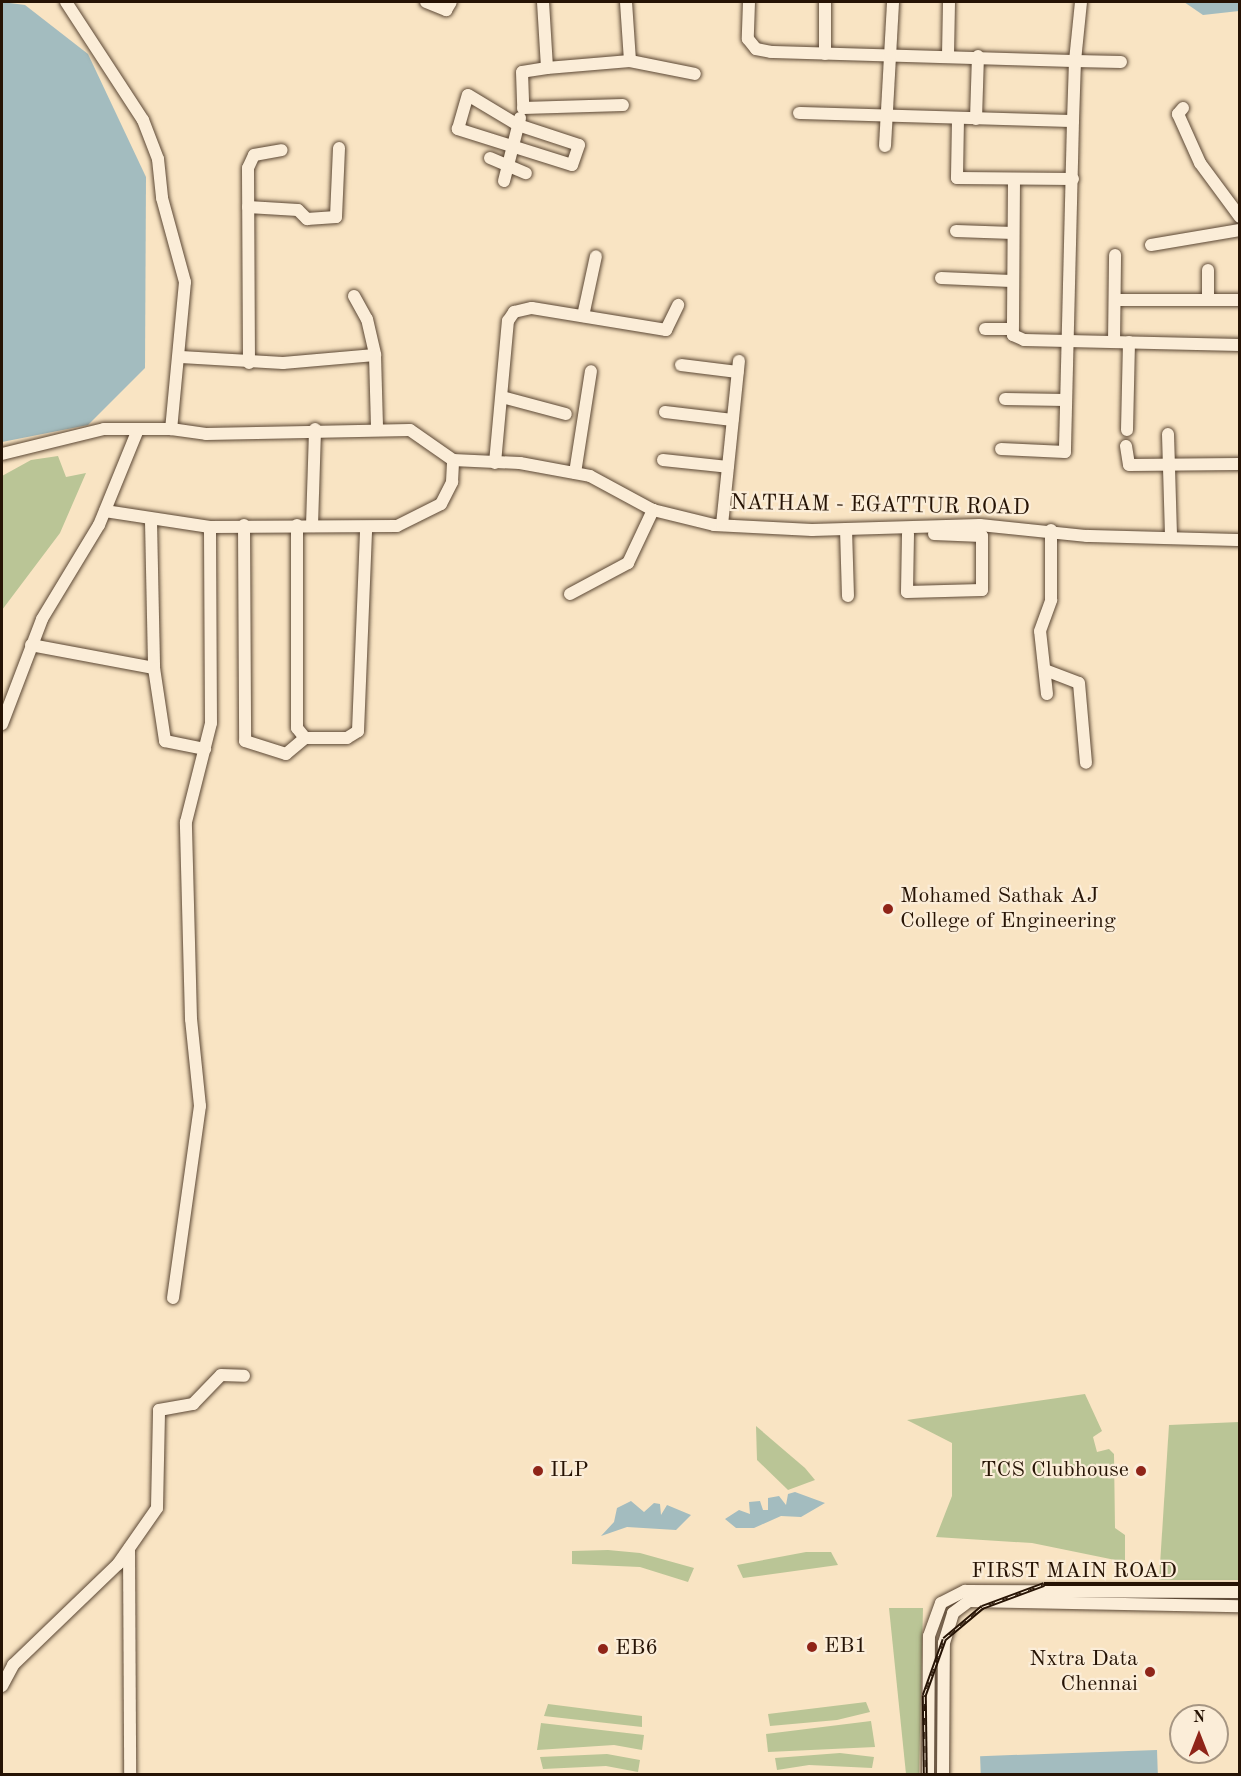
<!DOCTYPE html>
<style>
body{margin:0}
#map{position:relative;width:1241px;height:1776px;overflow:hidden;background:#f9e4c3;font-family:"Old Standard TT",serif}
div>[style]{position:absolute}
.green>*{inset:0;background:#bac596}
.water>*{inset:0;background:#a3bcbf;transform-origin:0 0}
.roads{filter:drop-shadow(0 0 2px #5b4734) drop-shadow(0 0 2px #5b4734)}
.minor>*{height:12px;margin:-6px;padding:0 6px;transform-origin:6px;border-radius:6px;background:#fbedd8}
.rail>*{height:4.5px;margin-top:-2.25px;transform-origin:0;background:repeating-linear-gradient(90deg,#fbedd8 0 7px,#261304 0 14px);box-sizing:border-box;border-block:2px solid #261304}
.dots>*{width:16px;height:16px;translate:-50% -50%;box-sizing:border-box;border:3px solid #fbedd8;border-radius:50%}
span{translate:-50% -50%;white-space:nowrap;text-align:center;line-height:1.15;-webkit-text-stroke:4.5px #fbedd8;paint-order:stroke}
.street-label{font-size:22px;color:#261304}
.poi-label{font-size:22px;color:#261304}
.left{translate:0 -50%;text-align:left}
.right{translate:-100% -50%;text-align:right}
.frame{position:absolute;inset:0;border:3px solid #261304;pointer-events:none}
.north{position:absolute;left:1169px;top:1704px;width:60px;height:60px;box-sizing:border-box;background:#fbedd8;border:2px solid #a69683;border-radius:50%;rotate:0deg;font-size:16px;font-weight:700;line-height:24px;text-align:center;color:#261304}
.north::after{content:'';display:block;margin:auto;width:21px;height:27px;background:#8f2418;clip-path:polygon(50% 0,100% 100%,50% 72%,0 100%)}
</style>
<div id="map">
<div class="green">
<div style="clip-path:polygon(58px 456px,66px 477px,86px 473px,60px 533px,2px 610px,2px 476px,31px 460px)"></div>
<div style="clip-path:polygon(1085px 1394px,1102px 1431px,1093px 1437px,1097px 1452px,1109px 1449px,1114px 1454px,1115px 1528px,1125px 1535px,1125px 1562px,1032px 1543px,936px 1537px,952px 1496px,952px 1443px,907px 1420px)"></div>
<div style="clip-path:polygon(1239px 1422px,1239px 1580px,1159px 1580px,1169px 1425px)"></div>
<div style="clip-path:polygon(756px 1426px,805px 1468px,815px 1480px,788px 1490px,757px 1460px)"></div>
<div style="clip-path:polygon(608px 1550px,640px 1553px,694px 1568px,688px 1582px,640px 1567px,572px 1564px,572px 1551px)"></div>
<div style="clip-path:polygon(806px 1552px,831px 1552px,838px 1565px,743px 1578px,737px 1565px)"></div>
<div style="clip-path:polygon(889px 1608px,923px 1608px,919px 1774px,906px 1774px)"></div>
<div style="clip-path:polygon(866px 1702px,870px 1712px,837px 1720px,770px 1726px,768px 1714px)"></div>
<div style="clip-path:polygon(548px 1704px,642px 1716px,642px 1727px,544px 1716px)"></div>
<div style="clip-path:polygon(871px 1721px,875px 1747px,768px 1752px,766px 1734px)"></div>
<div style="clip-path:polygon(541px 1723px,644px 1735px,642px 1750px,614px 1745px,537px 1750px)"></div>
<div style="clip-path:polygon(840px 1753px,874px 1757px,872px 1768px,809px 1765px,777px 1770px,775px 1758px)"></div>
<div style="clip-path:polygon(607px 1754px,640px 1760px,638px 1772px,606px 1766px,543px 1769px,540px 1757px)"></div>
</div>
<div class="water">
<div style="clip-path:polygon(2px 2px,25px 5px,88px 54px,146px 177px,145px 368px,88px 425px,2px 442px)"></div>
<div style="clip-path:polygon(1184px 2px,1239px 2px,1239px 11px,1203px 15px)"></div>
<div style="clip-path:polygon(795px 1492px,825px 1503px,801px 1517px,781px 1516px,754px 1528px,736px 1528px,725px 1519px,739px 1510px,750px 1514px,749px 1502px,760px 1501px,763px 1510px,768px 1510px,768px 1498px,779px 1496px,786px 1505px,788px 1494px)"></div>
<div style="clip-path:polygon(631px 1501px,644px 1512px,654px 1503px,660px 1504px,661px 1515px,667px 1505px,691px 1515px,676px 1530px,627px 1527px,601px 1536px,614px 1522px,617px 1508px)"></div>
<div style="left:1157px;top:1750px;width:24px;height:177px;rotate:88deg"></div>
</div>
<div class="roads">
<div class="minor">
<div style="left:66px;top:2px;width:141px;rotate:56.9deg"></div>
<div style="left:143px;top:120px;width:42px;rotate:69deg"></div>
<div style="left:158px;top:159px;width:39px;rotate:84deg"></div>
<div style="left:162px;top:198px;width:87px;rotate:74.7deg"></div>
<div style="left:185px;top:282px;width:148px;rotate:95.4deg"></div>
<div style="left:171px;top:429px;width:35px;rotate:8deg"></div>
<div style="left:206px;top:434px;width:204px;rotate:-1.1deg"></div>
<div style="left:410px;top:430px;width:52px;rotate:34.9deg"></div>
<div style="left:453px;top:460px;width:67px;rotate:2.6deg"></div>
<div style="left:520px;top:463px;width:71px;rotate:10.5deg"></div>
<div style="left:590px;top:476px;width:72px;rotate:28.4deg"></div>
<div style="left:653px;top:510px;width:63px;rotate:13.8deg"></div>
<div style="left:714px;top:525px;width:98px;rotate:2.9deg"></div>
<div style="left:812px;top:530px;width:168px;rotate:-1.7deg"></div>
<div style="left:980px;top:525px;width:108px;rotate:5.9deg"></div>
<div style="left:1087px;top:536px;width:153px;rotate:1.5deg"></div>
<div style="left:426px;top:2px;width:22px;rotate:22deg"></div>
<div style="left:446px;top:10px;width:9px;rotate:-58deg"></div>
<div style="left:543px;top:2px;width:66px;rotate:86.5deg"></div>
<div style="left:547px;top:68px;width:83px;rotate:-4.8deg"></div>
<div style="left:630px;top:61px;width:66px;rotate:11.3deg"></div>
<div style="left:626px;top:2px;width:59px;rotate:86.1deg"></div>
<div style="left:749px;top:2px;width:37px;rotate:92deg"></div>
<div style="left:748px;top:39px;width:13px;rotate:51deg"></div>
<div style="left:756px;top:49px;width:15px;rotate:11deg"></div>
<div style="left:771px;top:52px;width:304px;rotate:1.7deg"></div>
<div style="left:1075px;top:61px;width:59px;rotate:-84.2deg"></div>
<div style="left:825px;top:54px;width:52px;rotate:-90deg"></div>
<div style="left:948px;top:55px;width:53px;rotate:-88.9deg"></div>
<div style="left:547px;top:68px;width:25px;rotate:171deg"></div>
<div style="left:522px;top:72px;width:36px;rotate:88deg"></div>
<div style="left:523px;top:108px;width:100px;rotate:-1.7deg"></div>
<div style="left:468px;top:95px;width:58px;rotate:31deg"></div>
<div style="left:518px;top:125px;width:64px;rotate:18.2deg"></div>
<div style="left:579px;top:145px;width:21px;rotate:109deg"></div>
<div style="left:572px;top:165px;width:120px;rotate:-162.5deg"></div>
<div style="left:458px;top:129px;width:35px;rotate:-74deg"></div>
<div style="left:1183px;top:108px;width:8px;rotate:130deg"></div>
<div style="left:1178px;top:114px;width:54px;rotate:65.8deg"></div>
<div style="left:1200px;top:163px;width:67px;rotate:53.5deg"></div>
<div style="left:799px;top:113px;width:274px;rotate:1.7deg"></div>
<div style="left:1073px;top:121px;width:331px;rotate:91.4deg"></div>
<div style="left:1065px;top:452px;width:64px;rotate:-177.3deg"></div>
<div style="left:958px;top:119px;width:59px;rotate:91deg"></div>
<div style="left:957px;top:178px;width:116px;rotate:0.5deg"></div>
<div style="left:976px;top:119px;width:63px;rotate:-88.2deg"></div>
<div style="left:1073px;top:121px;width:60px;rotate:-88.1deg"></div>
<div style="left:1075px;top:61px;width:46px;rotate:1.2deg"></div>
<div style="left:885px;top:146px;width:144px;rotate:-86.8deg"></div>
<div style="left:490px;top:158px;width:39px;rotate:23deg"></div>
<div style="left:1014px;top:180px;width:155px;rotate:90.4deg"></div>
<div style="left:1013px;top:335px;width:12px;rotate:24deg"></div>
<div style="left:1024px;top:340px;width:216px;rotate:1.3deg"></div>
<div style="left:504px;top:181px;width:65px;rotate:-75.7deg"></div>
<div style="left:248px;top:207px;width:50px;rotate:3.4deg"></div>
<div style="left:298px;top:210px;width:13px;rotate:45deg"></div>
<div style="left:307px;top:219px;width:29px;rotate:-4deg"></div>
<div style="left:336px;top:217px;width:69px;rotate:-87.5deg"></div>
<div style="left:956px;top:231px;width:57px;rotate:2deg"></div>
<div style="left:1151px;top:245px;width:90px;rotate:-9.6deg"></div>
<div style="left:1208px;top:270px;width:30px;rotate:90deg"></div>
<div style="left:941px;top:278px;width:70px;rotate:2.5deg"></div>
<div style="left:354px;top:296px;width:26px;rotate:61deg"></div>
<div style="left:367px;top:319px;width:37px;rotate:77deg"></div>
<div style="left:1115px;top:300px;width:125px"></div>
<div style="left:583px;top:316px;width:61px;rotate:-77.8deg"></div>
<div style="left:985px;top:329px;width:27px"></div>
<div style="left:1114px;top:342px;width:87px;rotate:-89.3deg"></div>
<div style="left:181px;top:357px;width:102px;rotate:3.4deg"></div>
<div style="left:283px;top:363px;width:92px;rotate:-5deg"></div>
<div style="left:375px;top:355px;width:73px;rotate:88.4deg"></div>
<div style="left:249px;top:363px;width:195px;rotate:-90.3deg"></div>
<div style="left:248px;top:168px;width:14px;rotate:-65deg"></div>
<div style="left:254px;top:155px;width:28px;rotate:-10deg"></div>
<div style="left:681px;top:365px;width:57px;rotate:7deg"></div>
<div style="left:502px;top:397px;width:66px;rotate:14.9deg"></div>
<div style="left:1005px;top:399px;width:60px;rotate:1deg"></div>
<div style="left:665px;top:412px;width:68px;rotate:6.7deg"></div>
<div style="left:1127px;top:430px;width:88px;rotate:-88.7deg"></div>
<div style="left:1168px;top:434px;width:104px;rotate:88.3deg"></div>
<div style="left:1126px;top:446px;width:19px;rotate:81deg"></div>
<div style="left:1129px;top:465px;width:111px;rotate:-0.5deg"></div>
<div style="left:2px;top:454px;width:105px;rotate:-13.8deg"></div>
<div style="left:104px;top:429px;width:67px"></div>
<div style="left:663px;top:460px;width:65px;rotate:6.1deg"></div>
<div style="left:495px;top:463px;width:143px;rotate:-84.8deg"></div>
<div style="left:508px;top:321px;width:11px;rotate:-56deg"></div>
<div style="left:514px;top:312px;width:18px;rotate:-13deg"></div>
<div style="left:532px;top:308px;width:136px;rotate:9.3deg"></div>
<div style="left:666px;top:330px;width:28px;rotate:-64deg"></div>
<div style="left:575px;top:473px;width:103px;rotate:-81.1deg"></div>
<div style="left:105px;top:511px;width:106px;rotate:8.7deg"></div>
<div style="left:210px;top:527px;width:187px;rotate:-0.3deg"></div>
<div style="left:397px;top:526px;width:49px;rotate:-26.6deg"></div>
<div style="left:441px;top:504px;width:25px;rotate:-63deg"></div>
<div style="left:452px;top:482px;width:22px;rotate:-87deg"></div>
<div style="left:151px;top:521px;width:147px;rotate:88.8deg"></div>
<div style="left:244px;top:525px;width:216px;rotate:89.7deg"></div>
<div style="left:245px;top:741px;width:43px;rotate:17.6deg"></div>
<div style="left:286px;top:754px;width:25px;rotate:-40deg"></div>
<div style="left:297px;top:525px;width:203px;rotate:90deg"></div>
<div style="left:297px;top:728px;width:13px;rotate:51deg"></div>
<div style="left:305px;top:738px;width:42px"></div>
<div style="left:347px;top:738px;width:13px;rotate:-32deg"></div>
<div style="left:358px;top:731px;width:202px;rotate:-87.7deg"></div>
<div style="left:722px;top:525px;width:165px;rotate:-84.1deg"></div>
<div style="left:312px;top:526px;width:97px;rotate:-88.2deg"></div>
<div style="left:846px;top:529px;width:67px;rotate:88.3deg"></div>
<div style="left:908px;top:534px;width:58px;rotate:91deg"></div>
<div style="left:907px;top:592px;width:75px;rotate:-1.5deg"></div>
<div style="left:982px;top:590px;width:54px;rotate:-90deg"></div>
<div style="left:982px;top:536px;width:48px;rotate:-177.6deg"></div>
<div style="left:570px;top:594px;width:66px;rotate:-28.1deg"></div>
<div style="left:628px;top:563px;width:59px;rotate:-64.7deg"></div>
<div style="left:31px;top:645px;width:125px;rotate:10.6deg"></div>
<div style="left:154px;top:668px;width:74px;rotate:81.4deg"></div>
<div style="left:165px;top:741px;width:41px;rotate:11.3deg"></div>
<div style="left:1045px;top:670px;width:36px;rotate:21deg"></div>
<div style="left:1079px;top:683px;width:80px;rotate:85deg"></div>
<div style="left:1047px;top:694px;width:63px;rotate:-96.3deg"></div>
<div style="left:1040px;top:631px;width:33px;rotate:-70deg"></div>
<div style="left:1051px;top:600px;width:70px;rotate:-90deg"></div>
<div style="left:2px;top:724px;width:112px;rotate:-69.1deg"></div>
<div style="left:42px;top:619px;width:110px;rotate:-58.8deg"></div>
<div style="left:99px;top:525px;width:100px;rotate:-67.8deg"></div>
<div style="left:173px;top:1298px;width:194px;rotate:-82deg"></div>
<div style="left:200px;top:1106px;width:87px;rotate:-95.9deg"></div>
<div style="left:191px;top:1019px;width:197px;rotate:-91.5deg"></div>
<div style="left:186px;top:822px;width:102px;rotate:-75.8deg"></div>
<div style="left:211px;top:723px;width:196px;rotate:-90.3deg"></div>
<div style="left:129px;top:1549px;width:225px;rotate:89.7deg"></div>
<div style="left:2px;top:1686px;width:24px;rotate:-62deg"></div>
<div style="left:13px;top:1665px;width:146px;rotate:-43.9deg"></div>
<div style="left:118px;top:1564px;width:68px;rotate:-55.1deg"></div>
<div style="left:157px;top:1508px;width:98px;rotate:-88.8deg"></div>
<div style="left:159px;top:1410px;width:35px;rotate:-10deg"></div>
<div style="left:193px;top:1404px;width:40px;rotate:-46deg"></div>
<div style="left:221px;top:1375px;width:23px;rotate:2deg"></div>
<div style="left:928px;top:1774px;width:138px;rotate:-89.6deg"></div>
<div style="left:929px;top:1636px;width:35px;rotate:-70deg"></div>
<div style="left:941px;top:1603px;width:27px;rotate:-27deg"></div>
<div style="left:965px;top:1591px;width:275px;rotate:0.2deg"></div>
<div style="left:943px;top:1774px;width:131px;rotate:-89.6deg"></div>
<div style="left:944px;top:1643px;width:31px;rotate:-73deg"></div>
<div style="left:953px;top:1613px;width:20px;rotate:-37deg"></div>
<div style="left:969px;top:1601px;width:271px;rotate:1.1deg"></div>
</div>
</div>
<div class="rail">
<div style="left:925px;top:1774px;width:79px;rotate:-90.7deg"></div>
<div style="left:924px;top:1695px;width:59px;rotate:-70.3deg"></div>
<div style="left:944px;top:1639px;width:50px;rotate:-40.1deg"></div>
<div style="left:982px;top:1607px;width:66px;rotate:-20.4deg"></div>
<div style="left:1044px;top:1584px;width:196px"></div>
</div>
<div class="dots">
<div style="left:888px;top:909px;background:#8f2418"></div>
<div style="left:538px;top:1471px;background:#8f2418"></div>
<div style="left:1141px;top:1471px;background:#8f2418"></div>
<div style="left:812px;top:1647px;background:#8f2418"></div>
<div style="left:603px;top:1649px;background:#8f2418"></div>
<div style="left:1150px;top:1672px;background:#8f2418"></div>
</div>
<div class="street-label">
<span style="left:880px;top:506px;rotate:1deg">NATHAM - EGATTUR ROAD</span>
<span style="left:1074px;top:1572px">FIRST MAIN ROAD</span>
</div>
<div class="poi-label">
<span class="left" style="left:900px;top:909px">Mohamed Sathak AJ<br>College of Engineering</span>
<span class="left" style="left:550px;top:1471px">ILP</span>
<span class="right" style="left:1129px;top:1471px">TCS Clubhouse</span>
<span class="left" style="left:824px;top:1647px">EB1</span>
<span class="left" style="left:615px;top:1649px">EB6</span>
<span class="right" style="left:1138px;top:1672px">Nxtra Data<br>Chennai</span>
</div>
<div class="frame"></div>
<div class="north">N</div>
</div>
